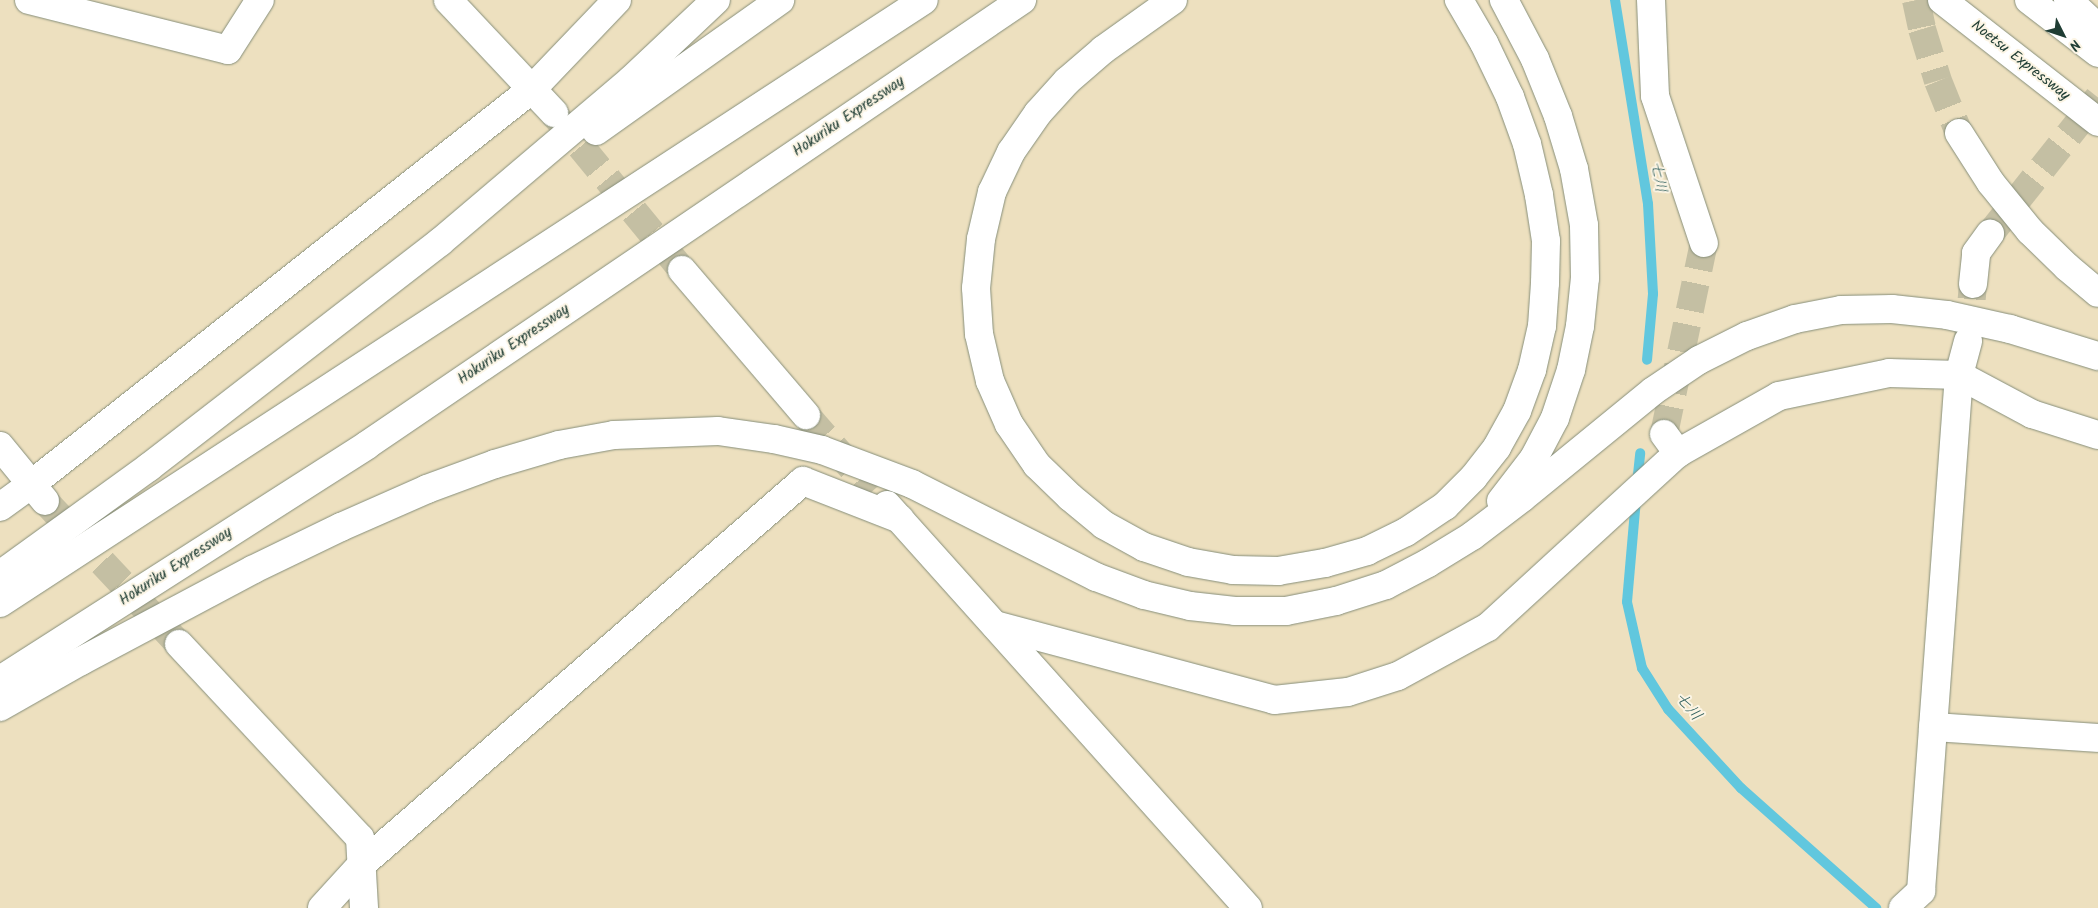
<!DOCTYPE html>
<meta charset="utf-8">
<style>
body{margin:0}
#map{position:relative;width:2098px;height:908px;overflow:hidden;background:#ede0bf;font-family:Kalam,"Klee One",sans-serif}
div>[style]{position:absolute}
.stream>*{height:10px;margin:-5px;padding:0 5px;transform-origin:5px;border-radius:5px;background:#61c7de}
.street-tunnel>*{height:28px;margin-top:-14px;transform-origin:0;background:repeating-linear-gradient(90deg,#c4bfa3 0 28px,transparent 0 42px)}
.highway-tunnel>*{height:28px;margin-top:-14px;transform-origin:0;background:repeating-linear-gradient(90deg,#c4bfa3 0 28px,transparent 0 42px)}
.roads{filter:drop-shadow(0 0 1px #868e7a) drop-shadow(0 0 1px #868e7a)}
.street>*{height:28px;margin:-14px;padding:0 14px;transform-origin:14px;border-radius:14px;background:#fff}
.highway>*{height:28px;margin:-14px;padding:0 14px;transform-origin:14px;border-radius:14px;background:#fff}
span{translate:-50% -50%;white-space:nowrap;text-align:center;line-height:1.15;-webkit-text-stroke:4px #fcf5e5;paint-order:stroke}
.street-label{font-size:15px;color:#1f3d34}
.water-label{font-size:16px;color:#30605e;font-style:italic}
.north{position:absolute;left:2038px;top:10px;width:50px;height:50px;-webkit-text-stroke:4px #fcf5e5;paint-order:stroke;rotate:131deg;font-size:14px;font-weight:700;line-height:20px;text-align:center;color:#1f3d34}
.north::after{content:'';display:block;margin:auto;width:18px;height:22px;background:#1f3d34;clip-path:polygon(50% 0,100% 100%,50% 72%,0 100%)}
</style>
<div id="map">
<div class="stream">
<div style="left:1615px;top:0;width:207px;rotate:80.8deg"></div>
<div style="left:1648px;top:204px;width:90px;rotate:86.8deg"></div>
<div style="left:1653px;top:294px;width:66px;rotate:95.2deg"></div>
<div style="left:1637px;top:484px;width:31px;rotate:-84deg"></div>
<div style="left:1636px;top:499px;width:103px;rotate:95deg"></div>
<div style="left:1627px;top:602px;width:68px;rotate:77.2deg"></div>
<div style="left:1642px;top:668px;width:49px;rotate:57.6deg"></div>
<div style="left:1668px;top:709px;width:108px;rotate:47.3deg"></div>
<div style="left:1741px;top:788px;width:181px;rotate:41.6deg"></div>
</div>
<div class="street-tunnel">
<div style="left:554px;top:114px;width:202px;rotate:50.6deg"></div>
<div style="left:1990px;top:234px;width:174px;rotate:-51.5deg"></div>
<div style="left:1968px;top:341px;width:57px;rotate:-85deg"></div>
<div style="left:806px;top:415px;width:101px;rotate:49deg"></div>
<div style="left:1664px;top:434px;width:195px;rotate:-78.2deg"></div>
<div style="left:45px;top:501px;width:196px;rotate:46.9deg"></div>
</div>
<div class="highway-tunnel">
<div style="left:1916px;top:0;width:30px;rotate:78deg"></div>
<div style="left:1922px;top:29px;width:54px;rotate:72.9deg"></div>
<div style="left:1938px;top:81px;width:56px;rotate:68deg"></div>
</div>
<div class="roads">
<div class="street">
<div style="left:29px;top:0;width:205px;rotate:14.1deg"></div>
<div style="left:228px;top:50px;width:59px;rotate:-57.4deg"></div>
<div style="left:448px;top:0;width:155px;rotate:46.8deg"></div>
<div style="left:1651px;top:0;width:96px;rotate:87.6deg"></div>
<div style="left:1655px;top:96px;width:155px;rotate:71.6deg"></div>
<div style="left:682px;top:270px;width:191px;rotate:49.5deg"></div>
<div style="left:1973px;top:284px;width:31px;rotate:-84deg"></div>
<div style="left:1976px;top:253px;width:24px;rotate:-54deg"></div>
<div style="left:1664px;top:434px;width:24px;rotate:54deg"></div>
<div style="left:0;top:446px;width:71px;rotate:50.7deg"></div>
<div style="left:887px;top:505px;width:541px;rotate:48.15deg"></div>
<div style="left:0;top:507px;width:41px;rotate:-36deg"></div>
<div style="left:33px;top:483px;width:636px;rotate:-38.29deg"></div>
<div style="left:532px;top:89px;width:123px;rotate:-46.3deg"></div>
<div style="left:995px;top:625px;width:289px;rotate:15deg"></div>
<div style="left:1274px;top:700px;width:74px;rotate:-6.2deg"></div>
<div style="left:1348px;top:692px;width:52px;rotate:-17.7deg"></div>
<div style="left:1398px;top:676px;width:102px;rotate:-28.6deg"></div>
<div style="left:1488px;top:627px;width:258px;rotate:-42.5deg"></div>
<div style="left:1678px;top:453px;width:116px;rotate:-29.4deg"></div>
<div style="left:1779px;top:396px;width:112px;rotate:-11.8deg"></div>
<div style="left:1889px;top:373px;width:70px;rotate:1.6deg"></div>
<div style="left:1959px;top:375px;width:83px;rotate:28.1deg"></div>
<div style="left:2032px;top:414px;width:69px;rotate:17.7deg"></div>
<div style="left:179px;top:644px;width:265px;rotate:47deg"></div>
<div style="left:360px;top:838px;width:70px;rotate:86.7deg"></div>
<div style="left:1933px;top:727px;width:165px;rotate:3.8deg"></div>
<div style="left:322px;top:908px;width:59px;rotate:-47.7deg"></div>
<div style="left:362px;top:864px;width:584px;rotate:-40.97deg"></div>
<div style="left:803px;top:481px;width:104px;rotate:21.4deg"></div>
<div style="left:1903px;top:908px;width:25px;rotate:-43deg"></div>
<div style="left:1921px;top:891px;width:517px;rotate:-85.79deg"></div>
<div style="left:1959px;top:375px;width:35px;rotate:-75deg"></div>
</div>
<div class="highway">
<div style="left:1173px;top:0;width:86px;rotate:144.5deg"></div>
<div style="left:1103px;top:50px;width:48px;rotate:139.3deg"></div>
<div style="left:1067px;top:81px;width:43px;rotate:132.2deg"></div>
<div style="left:1038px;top:113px;width:47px;rotate:124.7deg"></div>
<div style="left:1011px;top:152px;width:44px;rotate:115.4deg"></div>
<div style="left:992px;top:192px;width:48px;rotate:103.2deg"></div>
<div style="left:981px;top:239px;width:49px;rotate:95.8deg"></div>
<div style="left:976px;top:288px;width:46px;rotate:86.3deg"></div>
<div style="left:979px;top:334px;width:48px;rotate:76.8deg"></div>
<div style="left:990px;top:381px;width:47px;rotate:66.2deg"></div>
<div style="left:1009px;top:424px;width:50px;rotate:55.7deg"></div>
<div style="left:1037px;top:465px;width:46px;rotate:44.1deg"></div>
<div style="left:1070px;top:497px;width:44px;rotate:39.5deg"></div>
<div style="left:1104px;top:525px;width:46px;rotate:28.8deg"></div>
<div style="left:1144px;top:547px;width:46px;rotate:18.8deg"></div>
<div style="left:1188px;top:562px;width:46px;rotate:10.1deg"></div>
<div style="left:1233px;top:570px;width:45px;rotate:1.3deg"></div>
<div style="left:1278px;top:571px;width:48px;rotate:-9.7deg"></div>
<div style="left:1325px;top:563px;width:44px;rotate:-15.9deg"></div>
<div style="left:1367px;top:551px;width:43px;rotate:-26deg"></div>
<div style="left:1406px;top:532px;width:47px;rotate:-33.7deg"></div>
<div style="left:1445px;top:506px;width:40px;rotate:-45deg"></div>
<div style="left:1473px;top:478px;width:39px;rotate:-52deg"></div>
<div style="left:1497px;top:447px;width:41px;rotate:-60.9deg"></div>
<div style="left:1517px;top:411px;width:44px;rotate:-69.9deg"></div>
<div style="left:1532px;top:370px;width:45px;rotate:-77.2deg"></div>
<div style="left:1542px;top:326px;width:43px;rotate:-86deg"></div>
<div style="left:1545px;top:283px;width:42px;rotate:-88.6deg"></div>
<div style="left:1546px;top:241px;width:47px;rotate:-98.7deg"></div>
<div style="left:1539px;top:195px;width:52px;rotate:-103.2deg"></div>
<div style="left:1527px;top:144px;width:50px;rotate:-109.9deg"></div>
<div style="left:1510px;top:97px;width:60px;rotate:-115.7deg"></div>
<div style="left:1484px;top:43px;width:50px;rotate:-120.2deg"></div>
<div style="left:1942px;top:0;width:198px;rotate:38deg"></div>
<div style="left:2029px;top:0;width:87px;rotate:37.5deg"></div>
<div style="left:2068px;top:0;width:41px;rotate:43deg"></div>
<div style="left:596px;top:131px;width:226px;rotate:-35.4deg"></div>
<div style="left:1959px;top:133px;width:59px;rotate:57.4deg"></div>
<div style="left:1991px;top:183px;width:62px;rotate:50.9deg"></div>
<div style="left:2030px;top:231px;width:52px;rotate:44.2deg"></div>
<div style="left:2067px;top:267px;width:40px;rotate:40deg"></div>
<div style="left:1501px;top:501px;width:54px;rotate:-52.5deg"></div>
<div style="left:1534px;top:458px;width:45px;rotate:-62.3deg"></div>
<div style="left:1555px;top:418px;width:51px;rotate:-71.6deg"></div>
<div style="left:1571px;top:370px;width:45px;rotate:-78.4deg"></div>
<div style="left:1580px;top:326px;width:48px;rotate:-84.1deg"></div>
<div style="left:1585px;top:278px;width:53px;rotate:-91.1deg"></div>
<div style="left:1584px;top:225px;width:57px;rotate:-100.1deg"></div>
<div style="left:1574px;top:169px;width:55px;rotate:-106.8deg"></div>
<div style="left:1558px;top:116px;width:61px;rotate:-112deg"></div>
<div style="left:1535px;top:59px;width:67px;rotate:-117.7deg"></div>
<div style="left:0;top:575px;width:184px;rotate:-35.9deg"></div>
<div style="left:149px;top:467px;width:368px;rotate:-37.7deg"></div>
<div style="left:440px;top:242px;width:249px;rotate:-40.3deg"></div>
<div style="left:630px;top:81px;width:118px;rotate:-43.3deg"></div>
<div style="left:0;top:603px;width:1103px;rotate:-33.13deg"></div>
<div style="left:0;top:680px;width:436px;rotate:-32.6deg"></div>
<div style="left:367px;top:445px;width:792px;rotate:-34.19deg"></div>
<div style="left:0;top:707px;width:93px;rotate:-29.6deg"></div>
<div style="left:81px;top:661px;width:194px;rotate:-28deg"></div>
<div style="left:252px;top:570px;width:99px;rotate:-25.8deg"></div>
<div style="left:341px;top:527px;width:94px;rotate:-23.8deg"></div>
<div style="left:427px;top:489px;width:72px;rotate:-20.2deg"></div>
<div style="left:495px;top:464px;width:67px;rotate:-16.5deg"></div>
<div style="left:559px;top:445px;width:56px;rotate:-10.3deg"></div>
<div style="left:614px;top:435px;width:104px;rotate:-2.2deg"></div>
<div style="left:718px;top:431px;width:57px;rotate:8.1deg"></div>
<div style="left:774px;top:439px;width:49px;rotate:12.9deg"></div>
<div style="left:822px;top:450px;width:96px;rotate:20.7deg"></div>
<div style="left:912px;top:484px;width:206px;rotate:26.8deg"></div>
<div style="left:1096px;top:577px;width:51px;rotate:20.6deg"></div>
<div style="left:1144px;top:595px;width:47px;rotate:13.4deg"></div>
<div style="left:1190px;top:606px;width:45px;rotate:6.3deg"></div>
<div style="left:1235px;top:611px;width:51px"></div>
<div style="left:1286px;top:611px;width:51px;rotate:-11.3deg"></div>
<div style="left:1336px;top:601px;width:52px;rotate:-17.7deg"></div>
<div style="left:1386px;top:585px;width:47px;rotate:-27.6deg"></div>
<div style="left:1428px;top:563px;width:52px;rotate:-31.5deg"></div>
<div style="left:1472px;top:536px;width:63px;rotate:-37.2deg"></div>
<div style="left:1522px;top:498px;width:169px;rotate:-39.2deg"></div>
<div style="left:1653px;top:391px;width:55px;rotate:-34deg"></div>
<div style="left:1699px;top:360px;width:54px;rotate:-26.6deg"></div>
<div style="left:1747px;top:336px;width:51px;rotate:-19.5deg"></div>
<div style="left:1795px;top:319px;width:47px;rotate:-11.1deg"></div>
<div style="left:1841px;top:310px;width:51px;rotate:-1.1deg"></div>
<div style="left:1892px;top:309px;width:55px;rotate:6.2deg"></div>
<div style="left:1947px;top:315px;width:65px;rotate:12.5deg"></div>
<div style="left:2010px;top:329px;width:92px;rotate:17.1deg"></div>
</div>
</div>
<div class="street-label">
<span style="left:2020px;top:61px;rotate:38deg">Noetsu Expressway</span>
<span style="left:849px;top:117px;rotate:-34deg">Hokuriku Expressway</span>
<span style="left:514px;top:345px;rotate:-34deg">Hokuriku Expressway</span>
<span style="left:176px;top:567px;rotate:-33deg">Hokuriku Expressway</span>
</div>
<div class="water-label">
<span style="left:1658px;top:177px;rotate:81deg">七川</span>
<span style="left:1688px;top:707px;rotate:50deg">七川</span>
</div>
<div class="north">N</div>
</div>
